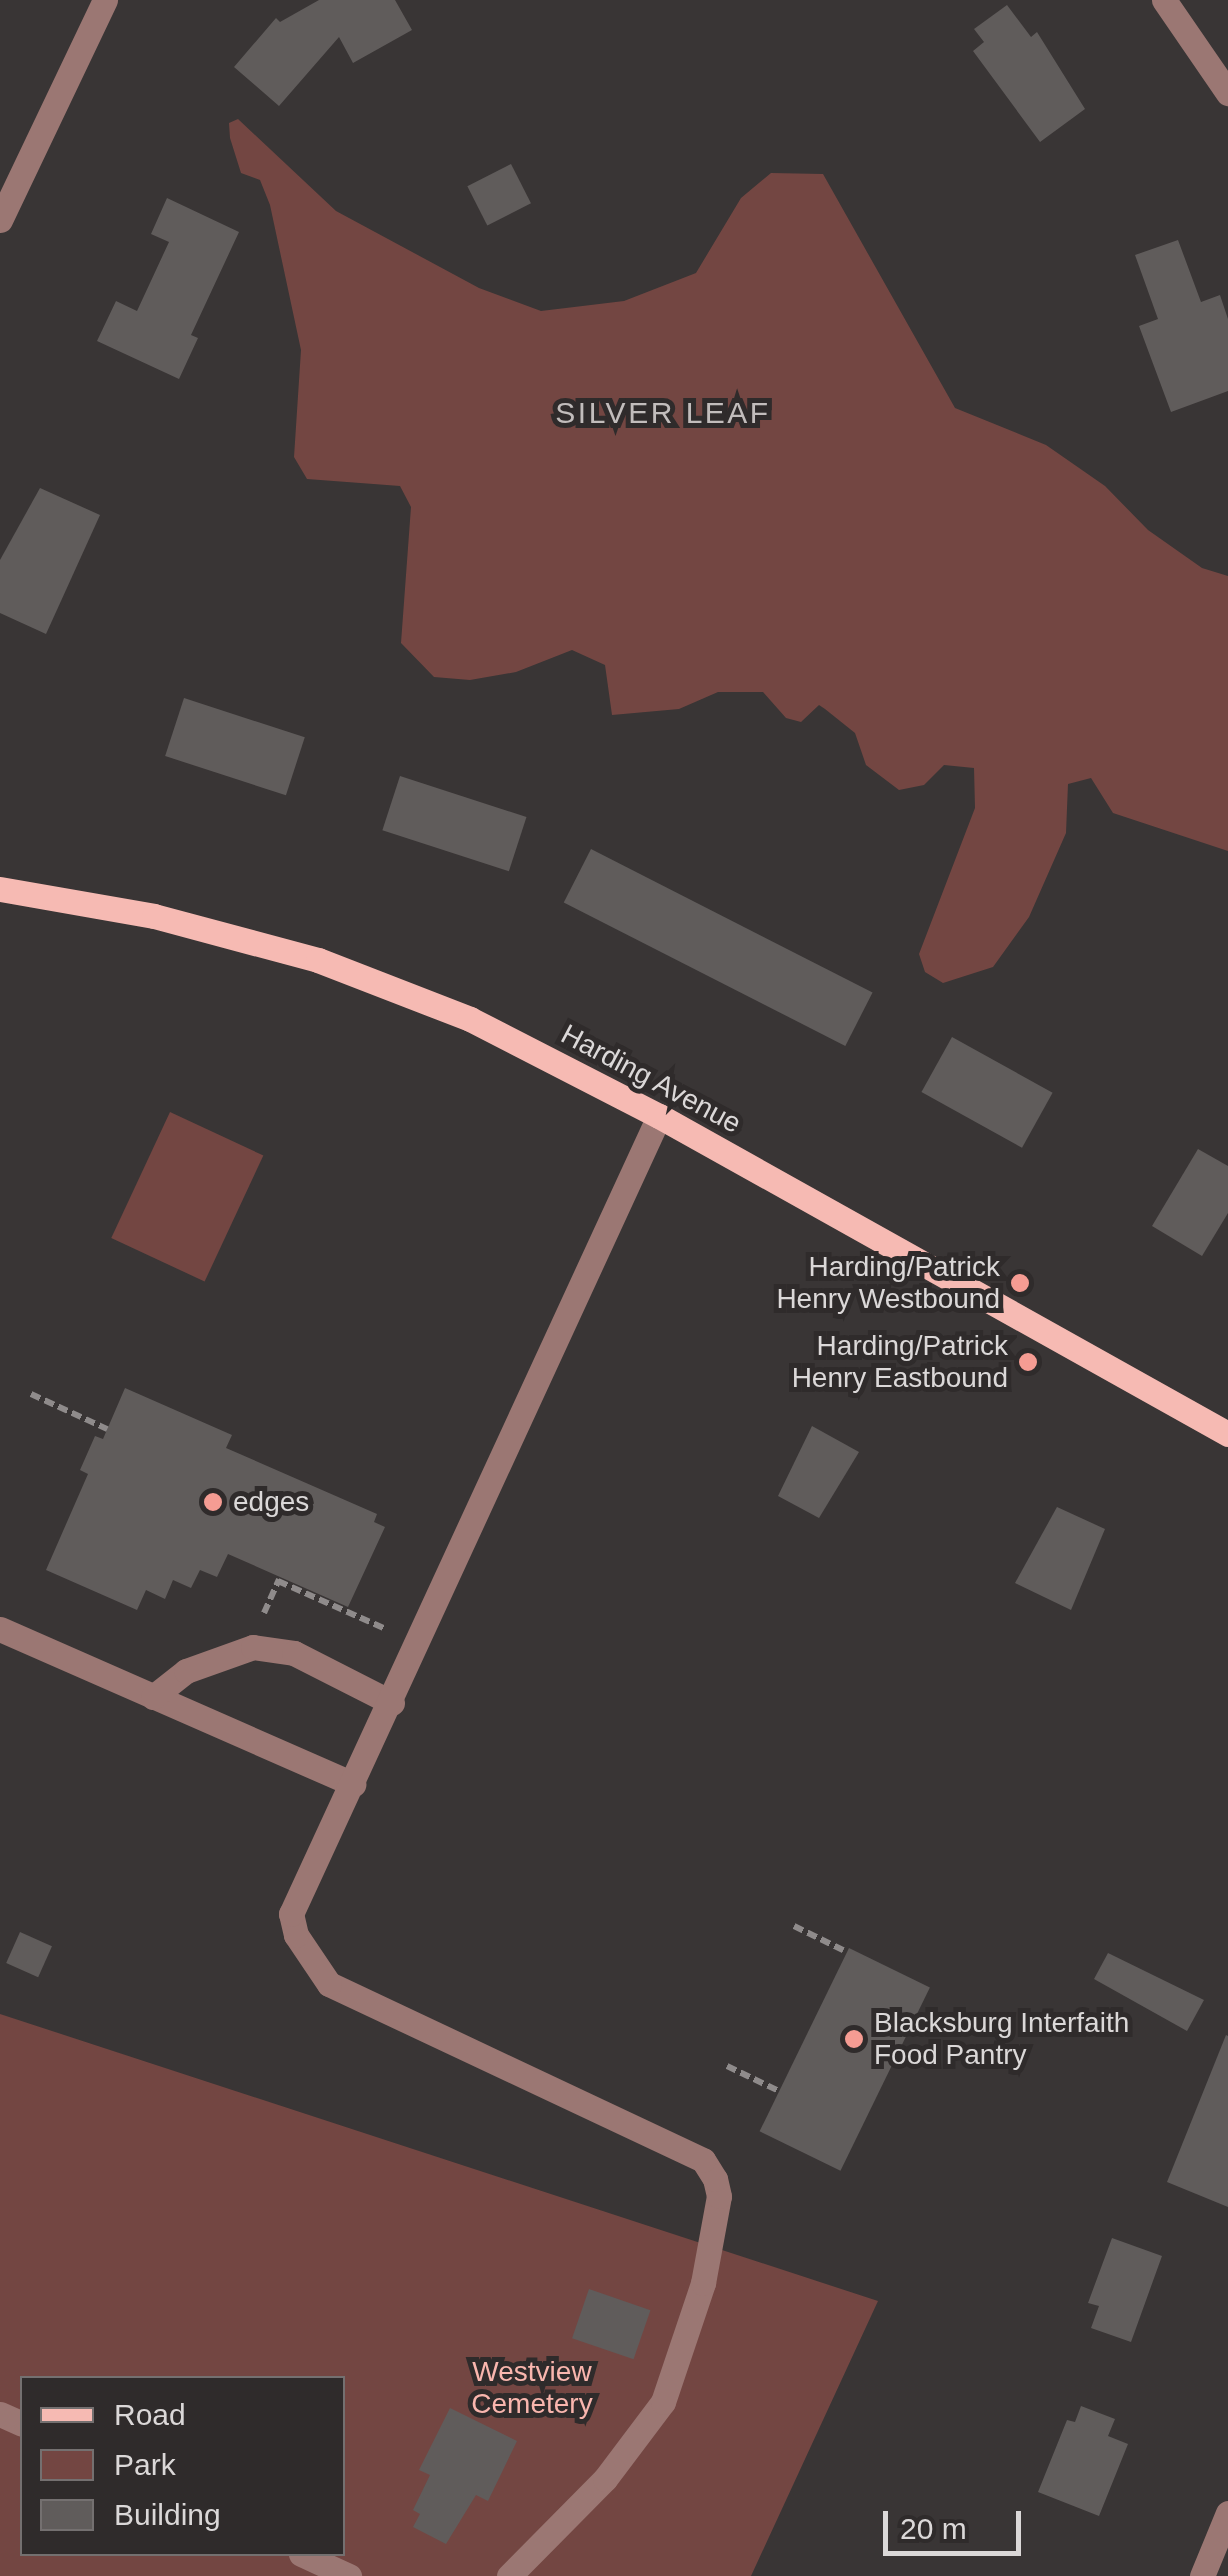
<!DOCTYPE html>
<style>
body{margin:0}
#map{position:relative;width:1228px;height:2576px;overflow:hidden;background:#393535;font-family:Arial,sans-serif}
div>[style]{position:absolute}
.green>*{inset:0;background:#734642;transform-origin:0 0}
.building>*{inset:0;background:#605c5b;transform-origin:0 0}
.path>*{height:6px;margin-top:-3px;transform-origin:0;background:repeating-linear-gradient(90deg,#8f8b8b 0 10px,transparent 0 15px)}
.minor>*{height:25px;margin:-12.5px;padding:0 12.5px;transform-origin:12.5px;border-radius:12.5px;background:#9b7773}
.major>*{height:25px;margin:-12.5px;padding:0 12.5px;transform-origin:12.5px;border-radius:12.5px;background:#f6bab3}
.dots>*{width:28px;height:28px;translate:-50% -50%;box-sizing:border-box;border:5px solid #2f2b2b;border-radius:50%}
span{translate:-50% -50%;white-space:nowrap;text-align:center;line-height:1.15;-webkit-text-stroke:10px #2f2b2b;paint-order:stroke}
.street-label{font-size:28px;color:#dbd8d8}
.poi-label{font-size:28px;color:#dbd8d8}
.right{translate:-100% -50%;text-align:right}
.left{translate:0 -50%;text-align:left}
.park-label{font-size:28px;color:#f9b6ae}
.neighbourhood-label{font-size:30px;color:#c2bdbc;letter-spacing:2.5px}
.legend{position:absolute;left:20px;top:2376px;width:325px;height:180px;box-sizing:border-box;background:#2f2b2b;border:2px solid #747070;margin:0;padding:12px 18px;list-style:none;font-size:30px;color:#dbd8d8}
.legend li{display:flex;align-items:center;gap:20px;height:50px}
.legend b{width:50px;border:2px solid #747070}
.scale{position:absolute;left:883px;top:2511px;width:138px;height:45px;box-sizing:border-box;border:5px solid #dbd8d8;border-top:0;padding-left:12px;font-size:30px;line-height:35px;white-space:nowrap;color:#dbd8d8;-webkit-text-stroke:8px #2f2b2b;paint-order:stroke}
</style>
<div id="map">
<div class="green">
<div style="clip-path:polygon(238px 119px,336px 211px,479px 288px,541px 311px,624px 301px,696px 273px,741px 198px,771px 173px,823px 174px,955px 408px,1046px 445px,1105px 486px,1148px 530px,1202px 568px,1228px 576px,1228px 851px,1113px 813px,1091px 778px,1068px 784px,1066px 833px,1029px 917px,993px 967px,943px 983px,925px 972px,919px 954px,975px 808px,974px 768px,944px 765px,924px 785px,899px 790px,866px 765px,855px 733px,825px 709px,819px 705px,801px 722px,786px 718px,763px 692px,718px 692px,679px 709px,612px 715px,605px 665px,572px 650px,516px 672px,470px 680px,434px 677px,401px 643px,411px 507px,400px 486px,307px 479px,294px 457px,301px 350px,270px 205px,260px 180px,241px 173px,230px 138px,229px 123px)"></div>
<div style="left:170px;top:1112px;width:103px;height:139px;rotate:25deg"></div>
<div style="clip-path:polygon(evenodd,0 2014px,878px 2301px,751px 2576px,0 2576px,0 2014px,22px 2378px,342px 2378px,342px 2554px,22px 2554px,22px 2378px)"></div>
</div>
<div class="building">
<div style="clip-path:polygon(319px 0,395px 0,412px 30px,353px 63px,339px 37px,279px 106px,234px 67px,276px 18px,280px 22px)"></div>
<div style="clip-path:polygon(1007px 5px,1031px 37px,1037px 32px,1085px 109px,1040px 142px,973px 51px,984px 42px,974px 29px)"></div>
<div style="left:511px;top:164px;width:44px;height:49px;rotate:63deg"></div>
<div style="clip-path:polygon(167px 198px,239px 232px,191px 335px,198px 338px,179px 379px,97px 341px,116px 301px,137px 311px,169px 242px,151px 234px)"></div>
<div style="clip-path:polygon(1178px 240px,1201px 302px,1220px 295px,1228px 319px,1228px 391px,1171px 412px,1139px 326px,1158px 319px,1135px 255px)"></div>
<div style="clip-path:polygon(40px 488px,100px 515px,46px 634px,0 613px,0 560px)"></div>
<div style="left:184px;top:698px;width:127px;height:61px;rotate:18deg"></div>
<div style="left:400px;top:776px;width:133px;height:57px;rotate:18deg"></div>
<div style="left:591px;top:849px;width:316px;height:60px;rotate:27deg"></div>
<div style="left:952px;top:1037px;width:115px;height:63px;rotate:29deg"></div>
<div style="clip-path:polygon(1198px 1149px,1228px 1166px,1228px 1213px,1202px 1256px,1152px 1226px)"></div>
<div style="clip-path:polygon(125px 1388px,232px 1435px,226px 1448px,377px 1514px,374px 1522px,385px 1527px,348px 1607px,228px 1554px,217px 1577px,200px 1570px,191px 1588px,173px 1580px,165px 1599px,146px 1590px,137px 1610px,46px 1570px,88px 1474px,80px 1470px,95px 1436px,103px 1439px)"></div>
<div style="clip-path:polygon(812px 1426px,859px 1452px,819px 1518px,778px 1496px)"></div>
<div style="clip-path:polygon(1057px 1507px,1105px 1529px,1071px 1610px,1015px 1583px)"></div>
<div style="left:20px;top:1932px;width:35px;height:34px;rotate:24deg"></div>
<div style="left:849px;top:1948px;width:90px;height:204px;rotate:26deg"></div>
<div style="clip-path:polygon(1108px 1953px,1204px 2000px,1187px 2031px,1094px 1979px)"></div>
<div style="clip-path:polygon(1226px 2035px,1228px 2036px,1228px 2207px,1167px 2182px)"></div>
<div style="clip-path:polygon(1112px 2238px,1162px 2256px,1131px 2342px,1091px 2328px,1099px 2306px,1088px 2303px)"></div>
<div style="left:589px;top:2289px;width:65px;height:52px;rotate:19deg"></div>
<div style="clip-path:polygon(1081px 2406px,1115px 2419px,1108px 2436px,1128px 2444px,1099px 2516px,1038px 2492px,1067px 2420px,1075px 2422px)"></div>
<div style="clip-path:polygon(450px 2408px,517px 2441px,488px 2501px,476px 2495px,446px 2544px,413px 2527px,420px 2514px,413px 2510px,430px 2475px,419px 2470px)"></div>
</div>
<div class="path">
<div style="left:31px;top:1394px;width:84px;rotate:24.7deg"></div>
<div style="left:278px;top:1581px;width:118px;rotate:24deg"></div>
<div style="left:264px;top:1613px;width:37px;rotate:-66deg"></div>
<div style="left:794px;top:1926px;width:55px;rotate:26.1deg"></div>
<div style="left:727px;top:2066px;width:58px;rotate:25.7deg"></div>
</div>
<div class="minor">
<div style="left:1164px;top:0;width:113px;rotate:55.5deg"></div>
<div style="left:0;top:220px;width:244px;rotate:-64.5deg"></div>
<div style="left:0;top:1629px;width:386px;rotate:23.7deg"></div>
<div style="left:153px;top:1697px;width:42px;rotate:-38.2deg"></div>
<div style="left:186px;top:1671px;width:71px;rotate:-19.7deg"></div>
<div style="left:253px;top:1647px;width:41px;rotate:8.3deg"></div>
<div style="left:294px;top:1653px;width:110px;rotate:27deg"></div>
<div style="left:0;top:2414px;width:24px;rotate:24deg"></div>
<div style="left:301px;top:2554px;width:53px;rotate:24.6deg"></div>
<div style="left:509px;top:2576px;width:136px;rotate:-45.3deg"></div>
<div style="left:605px;top:2479px;width:96px;rotate:-53deg"></div>
<div style="left:663px;top:2402px;width:126px;rotate:-71.4deg"></div>
<div style="left:703px;top:2283px;width:88px;rotate:-79.6deg"></div>
<div style="left:719px;top:2196px;width:17px;rotate:-103deg"></div>
<div style="left:715px;top:2179px;width:22px;rotate:-122deg"></div>
<div style="left:703px;top:2160px;width:413px;rotate:-154.8deg"></div>
<div style="left:329px;top:1984px;width:59px;rotate:-124deg"></div>
<div style="left:296px;top:1935px;width:22px;rotate:-103deg"></div>
<div style="left:291px;top:1914px;width:879px;rotate:-65.24deg"></div>
<div style="left:1202px;top:2576px;width:68px;rotate:-67.6deg"></div>
</div>
<div class="major">
<div style="left:0;top:889px;width:156px;rotate:9.9deg"></div>
<div style="left:154px;top:916px;width:170px;rotate:15deg"></div>
<div style="left:318px;top:960px;width:163px;rotate:21.2deg"></div>
<div style="left:470px;top:1019px;width:212px;rotate:27.2deg"></div>
<div style="left:659px;top:1116px;width:652px;rotate:29.2deg"></div>
</div>
<div class="dots">
<div style="left:1020px;top:1283px;background:#f59c93"></div>
<div style="left:1028px;top:1362px;background:#f59c93"></div>
<div style="left:213px;top:1502px;background:#f59c93"></div>
<div style="left:854px;top:2039px;background:#f59c93"></div>
</div>
<div class="street-label">
<span style="left:651px;top:1079px;rotate:28deg">Harding Avenue</span>
</div>
<div class="poi-label">
<span class="right" style="left:1000px;top:1283px">Harding/Patrick<br>Henry Westbound</span>
<span class="right" style="left:1008px;top:1362px">Harding/Patrick<br>Henry Eastbound</span>
<span class="left" style="left:233px;top:1502px">edges</span>
<span class="left" style="left:874px;top:2039px">Blacksburg Interfaith<br>Food Pantry</span>
</div>
<div class="park-label">
<span style="left:532px;top:2388px">Westview<br>Cemetery</span>
</div>
<div class="neighbourhood-label">
<span style="left:663px;top:413px">SILVER LEAF</span>
</div>
<ul class="legend">
<li><b style="height:12px;background:#f6bab3"></b>Road</li>
<li><b style="height:28px;background:#734642"></b>Park</li>
<li><b style="height:28px;background:#605c5b"></b>Building</li>
</ul>
<div class="scale">20 m</div>
</div>
